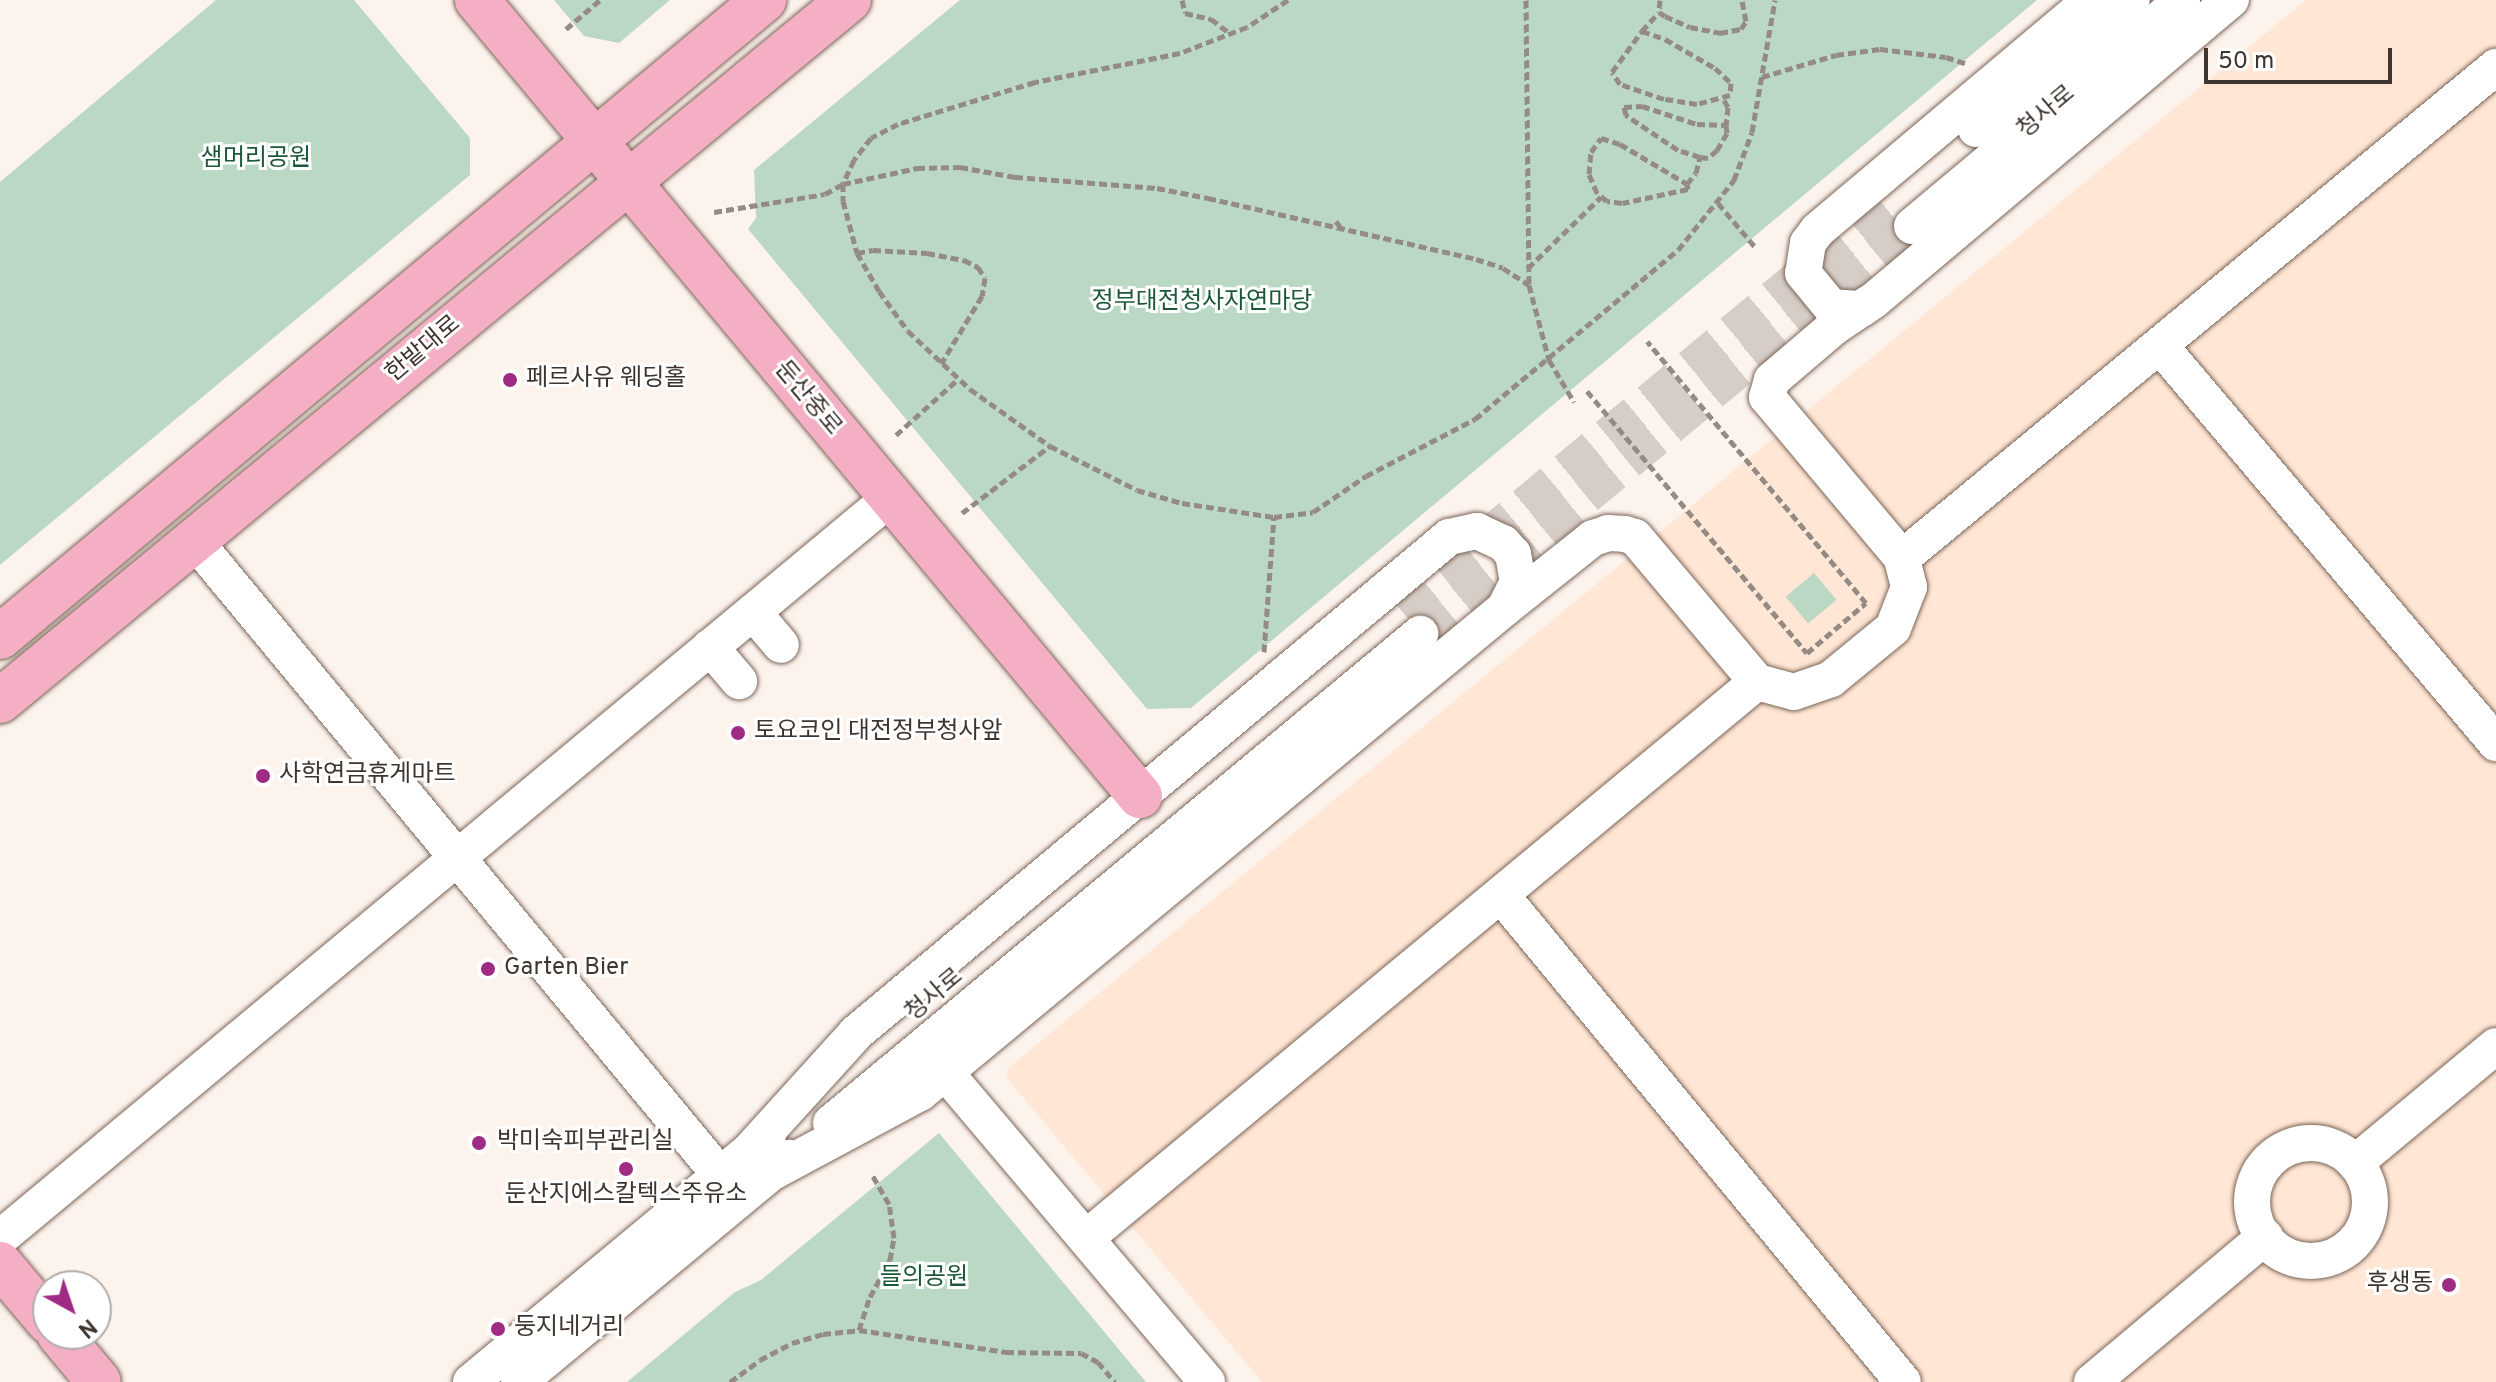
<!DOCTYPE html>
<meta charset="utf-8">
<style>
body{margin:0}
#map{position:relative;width:2496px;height:1382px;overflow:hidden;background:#fdf3ed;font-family:Overpass,"Noto Sans KR",sans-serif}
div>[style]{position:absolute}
.built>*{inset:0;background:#ffe6d5}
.green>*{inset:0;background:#bbd8c5;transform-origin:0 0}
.minor-tunnel>*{height:36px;margin-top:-18px;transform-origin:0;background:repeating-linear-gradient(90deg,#d7cdc7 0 36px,transparent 0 54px)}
.path>*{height:5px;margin-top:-2.5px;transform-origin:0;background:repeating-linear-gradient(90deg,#958b85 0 8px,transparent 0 12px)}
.roads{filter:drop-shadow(0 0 2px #7b6658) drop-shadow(0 0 2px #7b6658)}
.minor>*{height:36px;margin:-18px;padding:0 18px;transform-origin:18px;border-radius:18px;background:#fff}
.minor>.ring{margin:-18px;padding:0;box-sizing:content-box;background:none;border:36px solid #fff;border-radius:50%}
.major>*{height:44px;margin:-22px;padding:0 22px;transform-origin:22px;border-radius:22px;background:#f4afc4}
.dots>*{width:22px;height:22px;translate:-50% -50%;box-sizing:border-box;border:4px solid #fff;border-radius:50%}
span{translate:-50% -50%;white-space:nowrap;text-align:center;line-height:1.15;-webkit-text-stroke:6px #fff;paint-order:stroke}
.street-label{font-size:24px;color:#3e352f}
.park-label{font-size:24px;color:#1c5838}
.poi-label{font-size:24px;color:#3e352f}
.left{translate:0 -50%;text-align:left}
.right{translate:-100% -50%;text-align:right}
.north{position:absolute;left:32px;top:1270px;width:80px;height:80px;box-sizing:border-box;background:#fff;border:2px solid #b2aeac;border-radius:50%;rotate:140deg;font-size:22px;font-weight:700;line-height:32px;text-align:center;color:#3e352f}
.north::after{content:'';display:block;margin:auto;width:28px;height:36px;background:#a02b85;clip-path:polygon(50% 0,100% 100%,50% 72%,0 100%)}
.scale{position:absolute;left:2204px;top:48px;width:188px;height:36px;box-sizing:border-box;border:4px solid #3e352f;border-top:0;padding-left:10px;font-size:24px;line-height:28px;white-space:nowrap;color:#3e352f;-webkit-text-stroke:6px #fff;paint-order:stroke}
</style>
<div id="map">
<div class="built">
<div style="clip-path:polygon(2306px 0,2496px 0,2496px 1382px,1262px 1382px,1006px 1077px,1007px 1069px)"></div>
</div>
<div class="green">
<div style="clip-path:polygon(216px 0,354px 0,470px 138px,470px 175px,0 565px,0 182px)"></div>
<div style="clip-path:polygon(554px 0,670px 0,619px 43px,584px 36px)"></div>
<div style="clip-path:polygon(960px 0,2037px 0,1191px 708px,1147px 709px,748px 229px,756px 218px,754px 170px)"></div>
<div style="left:1814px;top:573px;width:35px;height:37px;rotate:50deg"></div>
<div style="clip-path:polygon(939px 1133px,1146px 1382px,627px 1382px,735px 1292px,761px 1280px)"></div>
</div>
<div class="minor-tunnel">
<div style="left:1400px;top:609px;width:638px;rotate:-39.78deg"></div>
<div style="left:1420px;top:634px;width:639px;rotate:-39.67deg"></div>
</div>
<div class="path">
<div style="left:1182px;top:0;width:13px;rotate:77deg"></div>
<div style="left:1185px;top:13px;width:27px;rotate:13deg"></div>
<div style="left:1211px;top:19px;width:25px;rotate:37deg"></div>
<div style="left:1288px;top:0;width:49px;rotate:146.6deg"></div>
<div style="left:1247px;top:27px;width:72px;rotate:158.8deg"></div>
<div style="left:1180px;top:53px;width:148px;rotate:168.7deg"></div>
<div style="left:1035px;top:82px;width:143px;rotate:163deg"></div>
<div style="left:898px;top:124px;width:30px;rotate:153deg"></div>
<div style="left:871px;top:138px;width:28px;rotate:128deg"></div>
<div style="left:854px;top:160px;width:26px;rotate:115deg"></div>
<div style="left:843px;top:184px;width:17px;rotate:90deg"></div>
<div style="left:843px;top:201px;width:54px;rotate:74.9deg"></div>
<div style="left:857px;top:253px;width:44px;rotate:59.9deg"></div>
<div style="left:879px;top:291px;width:49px;rotate:54.1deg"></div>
<div style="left:908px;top:331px;width:85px;rotate:43.1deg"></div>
<div style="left:970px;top:389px;width:98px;rotate:35.5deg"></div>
<div style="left:1050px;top:446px;width:97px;rotate:26.8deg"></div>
<div style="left:1137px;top:490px;width:47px;rotate:16.1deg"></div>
<div style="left:1182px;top:503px;width:93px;rotate:8.7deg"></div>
<div style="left:1274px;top:517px;width:39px;rotate:-7deg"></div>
<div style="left:1313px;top:512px;width:64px;rotate:-34.2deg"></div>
<div style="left:1366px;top:476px;width:123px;rotate:-27.6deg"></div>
<div style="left:1475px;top:419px;width:264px;rotate:-39.8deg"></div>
<div style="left:1678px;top:250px;width:90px;rotate:-51.3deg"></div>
<div style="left:1734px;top:180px;width:51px;rotate:-69.4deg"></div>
<div style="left:1752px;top:132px;width:134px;rotate:-80.1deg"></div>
<div style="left:1526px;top:0;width:285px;rotate:89.4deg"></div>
<div style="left:1529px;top:285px;width:78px;rotate:75.1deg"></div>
<div style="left:1549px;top:360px;width:49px;rotate:59.2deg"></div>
<div style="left:1660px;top:0;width:12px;rotate:95deg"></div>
<div style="left:1659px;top:12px;width:7px;rotate:34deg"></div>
<div style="left:1665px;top:16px;width:27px;rotate:24deg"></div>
<div style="left:1690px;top:27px;width:31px;rotate:11deg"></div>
<div style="left:1720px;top:33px;width:21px;rotate:-11deg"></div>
<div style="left:1741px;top:29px;width:9px;rotate:-58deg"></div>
<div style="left:1746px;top:21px;width:21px;rotate:-101deg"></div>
<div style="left:566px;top:29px;width:45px;rotate:-40.5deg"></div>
<div style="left:1642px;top:31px;width:24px;rotate:19deg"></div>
<div style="left:1665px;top:39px;width:58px;rotate:30.1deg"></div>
<div style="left:1715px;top:68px;width:22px;rotate:43deg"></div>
<div style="left:1731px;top:83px;width:12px;rotate:95deg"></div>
<div style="left:1730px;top:95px;width:34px;rotate:165deg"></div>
<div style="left:1697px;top:104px;width:33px;rotate:-171deg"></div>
<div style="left:1664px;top:99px;width:46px;rotate:-161.2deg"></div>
<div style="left:1620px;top:84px;width:14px;rotate:-124deg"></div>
<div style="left:1612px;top:72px;width:51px;rotate:-53.8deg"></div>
<div style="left:1642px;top:31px;width:25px;rotate:-48deg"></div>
<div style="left:1762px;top:77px;width:77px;rotate:-16.6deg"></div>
<div style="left:1836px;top:55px;width:44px;rotate:-7.8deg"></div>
<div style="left:1880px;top:49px;width:66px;rotate:6.9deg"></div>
<div style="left:1946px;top:57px;width:23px;rotate:18deg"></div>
<div style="left:1724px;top:100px;width:8px;rotate:60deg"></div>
<div style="left:1728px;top:107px;width:18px;rotate:96deg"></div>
<div style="left:1642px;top:106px;width:58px;rotate:18.1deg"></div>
<div style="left:1697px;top:124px;width:29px;rotate:2deg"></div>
<div style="left:1726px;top:125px;width:8px;rotate:83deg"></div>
<div style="left:1727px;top:133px;width:20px;rotate:120deg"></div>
<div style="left:1717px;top:150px;width:12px;rotate:138deg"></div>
<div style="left:1708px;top:158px;width:8px;rotate:-173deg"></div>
<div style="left:1700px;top:157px;width:23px;rotate:-162deg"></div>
<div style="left:1678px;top:150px;width:63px;rotate:-146.1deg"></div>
<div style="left:1626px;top:115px;width:8px;rotate:-104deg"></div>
<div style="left:1624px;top:107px;width:18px;rotate:-3deg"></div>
<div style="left:1601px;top:138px;width:20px;rotate:18deg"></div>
<div style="left:1620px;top:144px;width:78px;rotate:30.8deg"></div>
<div style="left:1687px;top:184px;width:5px;rotate:79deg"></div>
<div style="left:1688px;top:189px;width:67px;rotate:168deg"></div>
<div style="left:1622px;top:203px;width:15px;rotate:-172deg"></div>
<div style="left:1607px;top:201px;width:13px;rotate:-141deg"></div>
<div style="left:1597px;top:193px;width:21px;rotate:-113deg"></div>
<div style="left:1589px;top:174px;width:22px;rotate:-85deg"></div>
<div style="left:1591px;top:152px;width:17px;rotate:-54deg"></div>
<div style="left:1687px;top:184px;width:14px;rotate:-51deg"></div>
<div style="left:1696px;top:173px;width:16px;rotate:-76deg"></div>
<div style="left:1718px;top:203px;width:59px;rotate:49.8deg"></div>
<div style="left:714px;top:212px;width:112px;rotate:-9.2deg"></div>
<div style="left:825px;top:194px;width:21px;rotate:-29deg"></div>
<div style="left:843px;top:184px;width:76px;rotate:-12.2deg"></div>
<div style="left:917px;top:168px;width:43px;rotate:-1.3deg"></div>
<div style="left:960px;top:167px;width:56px;rotate:10.3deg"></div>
<div style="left:1015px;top:177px;width:142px;rotate:4.4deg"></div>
<div style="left:1157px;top:188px;width:52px;rotate:11.1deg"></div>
<div style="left:1208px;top:198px;width:275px;rotate:12.8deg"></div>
<div style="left:1476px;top:259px;width:28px;rotate:18deg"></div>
<div style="left:1503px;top:268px;width:31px;rotate:33deg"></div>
<div style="left:1336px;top:221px;width:11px;rotate:56deg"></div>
<div style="left:857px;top:253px;width:16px;rotate:-11deg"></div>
<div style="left:873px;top:250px;width:54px;rotate:3.2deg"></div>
<div style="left:927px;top:253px;width:38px;rotate:11deg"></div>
<div style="left:964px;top:260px;width:16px;rotate:27deg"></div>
<div style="left:978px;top:267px;width:13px;rotate:58deg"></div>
<div style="left:985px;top:278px;width:18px;rotate:99deg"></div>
<div style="left:982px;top:296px;width:79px;rotate:121.1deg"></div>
<div style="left:1528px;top:268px;width:102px;rotate:-44.2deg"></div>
<div style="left:1587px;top:391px;width:342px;rotate:50deg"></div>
<div style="left:1807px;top:653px;width:77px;rotate:-40.3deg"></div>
<div style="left:1866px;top:603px;width:341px;rotate:-129.9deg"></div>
<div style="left:896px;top:435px;width:82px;rotate:-42deg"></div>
<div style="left:962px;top:513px;width:111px;rotate:-37.3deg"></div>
<div style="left:1264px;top:652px;width:135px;rotate:-85.8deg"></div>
<div style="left:859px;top:1330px;width:35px;rotate:-72deg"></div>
<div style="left:870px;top:1297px;width:42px;rotate:-61.6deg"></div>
<div style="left:890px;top:1260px;width:22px;rotate:-80deg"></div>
<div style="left:894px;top:1238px;width:34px;rotate:-98deg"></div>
<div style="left:889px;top:1204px;width:34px;rotate:-120deg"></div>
<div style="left:730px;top:1382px;width:37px;rotate:-36deg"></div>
<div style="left:760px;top:1360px;width:36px;rotate:-28deg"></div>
<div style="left:792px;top:1343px;width:32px;rotate:-16deg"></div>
<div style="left:823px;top:1334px;width:36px;rotate:-6deg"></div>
<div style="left:859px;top:1330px;width:149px;rotate:8.5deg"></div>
<div style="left:1006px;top:1352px;width:75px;rotate:0.8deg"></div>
<div style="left:1081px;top:1353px;width:19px;rotate:28deg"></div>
<div style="left:1098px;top:1362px;width:26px;rotate:50deg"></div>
</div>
<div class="roads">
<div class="minor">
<div style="left:2091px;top:0;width:358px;rotate:139.9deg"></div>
<div style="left:1817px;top:231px;width:15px;rotate:127deg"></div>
<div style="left:1808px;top:243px;width:30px;rotate:99deg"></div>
<div style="left:1803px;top:273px;width:44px;rotate:50.5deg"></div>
<div style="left:1831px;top:307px;width:30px;rotate:4deg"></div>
<div style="left:1861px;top:309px;width:14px;rotate:-34deg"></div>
<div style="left:1873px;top:301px;width:468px;rotate:-40.1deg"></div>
<div style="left:1976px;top:129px;width:202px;rotate:-39.6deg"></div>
<div style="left:1912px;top:226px;width:352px;rotate:-39.9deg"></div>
<div style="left:1868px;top:304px;width:41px;rotate:145.9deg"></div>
<div style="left:1834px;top:327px;width:82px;rotate:139.5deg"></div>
<div style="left:1772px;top:380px;width:18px;rotate:106deg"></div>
<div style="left:1767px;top:397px;width:210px;rotate:50deg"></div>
<div style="left:2161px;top:347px;width:519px;rotate:49.77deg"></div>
<div style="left:194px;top:540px;width:825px;rotate:50.36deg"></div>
<div style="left:1505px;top:608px;width:112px;rotate:-38.5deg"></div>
<div style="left:1593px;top:538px;width:16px;rotate:-18deg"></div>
<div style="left:1608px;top:533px;width:17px;rotate:3deg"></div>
<div style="left:1625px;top:534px;width:10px;rotate:17deg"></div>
<div style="left:1635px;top:537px;width:189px;rotate:49.9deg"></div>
<div style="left:753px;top:612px;width:43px;rotate:49.7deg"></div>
<div style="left:710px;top:647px;width:45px;rotate:49.5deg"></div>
<div style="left:1501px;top:895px;width:631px;rotate:50.46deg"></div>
<div style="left:945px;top:1072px;width:406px;rotate:49.8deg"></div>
<div style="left:831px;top:1123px;width:766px;rotate:-39.7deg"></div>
<div class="ring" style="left:2252px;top:1143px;width:82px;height:82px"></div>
<div style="left:751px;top:1149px;width:156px;rotate:-47.8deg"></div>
<div style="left:856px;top:1033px;width:773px;rotate:-39.91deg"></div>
<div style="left:1449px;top:537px;width:29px;rotate:-12deg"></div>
<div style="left:1477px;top:531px;width:29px;rotate:25deg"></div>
<div style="left:1503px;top:543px;width:15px;rotate:48deg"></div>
<div style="left:1513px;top:554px;width:28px;rotate:80deg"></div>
<div style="left:1518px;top:582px;width:29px;rotate:117deg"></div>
<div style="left:1505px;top:608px;width:760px;rotate:140.34deg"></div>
<div style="left:920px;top:1093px;width:169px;rotate:151.8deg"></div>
<div style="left:2355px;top:1163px;width:183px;rotate:-39.7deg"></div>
<div style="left:0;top:1238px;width:1157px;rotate:-39.74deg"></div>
<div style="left:1086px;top:1238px;width:871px;rotate:-39.65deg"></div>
<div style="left:1757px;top:682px;width:38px;rotate:15deg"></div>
<div style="left:1794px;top:692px;width:39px;rotate:-19deg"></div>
<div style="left:1831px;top:679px;width:80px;rotate:-39.4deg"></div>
<div style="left:1893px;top:628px;width:44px;rotate:-68.7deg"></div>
<div style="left:1909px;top:587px;width:30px;rotate:-104deg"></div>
<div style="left:1902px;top:558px;width:771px;rotate:-39.58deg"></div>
<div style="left:471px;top:1382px;width:386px;rotate:-39.7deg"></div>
<div style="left:519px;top:1382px;width:351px;rotate:-39.7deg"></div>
<div style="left:2092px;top:1382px;width:226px;rotate:-40deg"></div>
</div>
<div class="major">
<div style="left:477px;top:0;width:1036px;rotate:50.21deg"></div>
<div style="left:0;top:637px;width:995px;rotate:-39.82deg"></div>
<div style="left:0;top:701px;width:1101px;rotate:-39.55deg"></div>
<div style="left:0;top:1264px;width:75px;rotate:49.9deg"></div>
<div style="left:59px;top:1334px;width:62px;rotate:50.2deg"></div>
</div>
</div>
<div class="dots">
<div style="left:510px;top:380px;background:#a02b85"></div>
<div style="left:738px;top:733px;background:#a02b85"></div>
<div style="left:263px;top:776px;background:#a02b85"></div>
<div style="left:488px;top:969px;background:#a02b85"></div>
<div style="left:479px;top:1143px;background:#a02b85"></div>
<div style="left:626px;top:1169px;background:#a02b85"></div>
<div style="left:2449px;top:1285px;background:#a02b85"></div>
<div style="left:498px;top:1329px;background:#a02b85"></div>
</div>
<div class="street-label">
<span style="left:2047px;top:113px;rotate:-40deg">청사로</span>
<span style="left:424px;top:350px;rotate:-40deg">한밭대로</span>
<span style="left:807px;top:399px;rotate:50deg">둔산중로</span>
<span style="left:935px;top:996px;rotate:-40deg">청사로</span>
</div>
<div class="park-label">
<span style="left:256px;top:160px">샘머리공원</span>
<span style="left:1202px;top:303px">정부대전청사자연마당</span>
<span style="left:924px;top:1279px">들의공원</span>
</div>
<div class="poi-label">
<span class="left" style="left:526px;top:380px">페르사유 웨딩홀</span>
<span class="left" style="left:754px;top:733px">토요코인 대전정부청사앞</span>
<span class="left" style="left:279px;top:776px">사학연금휴게마트</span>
<span class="left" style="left:504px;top:969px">Garten Bier</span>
<span class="left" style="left:497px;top:1143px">박미숙피부관리실</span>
<span style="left:626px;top:1196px">둔산지에스칼텍스주유소</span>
<span class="right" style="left:2433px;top:1285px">후생동</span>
<span class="left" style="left:514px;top:1329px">둥지네거리</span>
</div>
<div class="north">N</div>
<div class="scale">50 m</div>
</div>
